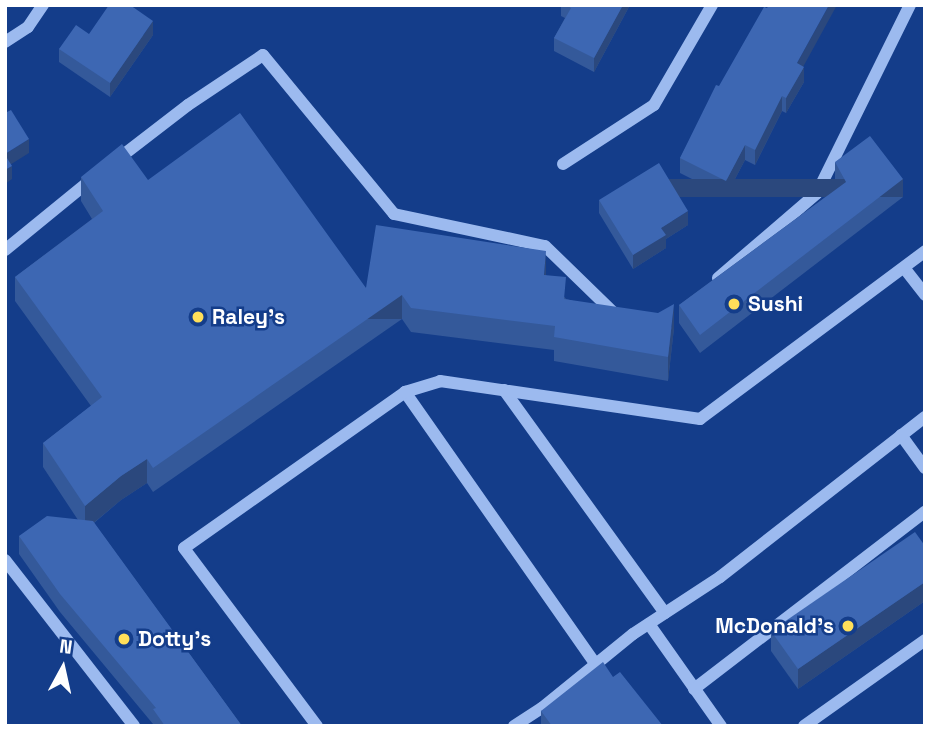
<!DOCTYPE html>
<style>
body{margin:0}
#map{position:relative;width:930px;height:731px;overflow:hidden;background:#143d8a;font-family:"Space Grotesk",sans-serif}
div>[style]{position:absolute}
.minor>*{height:12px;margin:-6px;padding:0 6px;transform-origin:6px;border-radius:6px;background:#9cbaef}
.wall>*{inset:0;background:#34599a}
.shaded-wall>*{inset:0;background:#2b487d;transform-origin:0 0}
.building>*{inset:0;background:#3d67b3}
.dots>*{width:19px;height:19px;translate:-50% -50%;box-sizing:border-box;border:4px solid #143d8a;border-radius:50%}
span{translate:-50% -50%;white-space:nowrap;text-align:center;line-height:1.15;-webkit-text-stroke:5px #143d8a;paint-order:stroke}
.poi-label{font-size:21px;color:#fff;font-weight:700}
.left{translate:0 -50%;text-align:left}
.right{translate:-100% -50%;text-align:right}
.frame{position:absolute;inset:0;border:7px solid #fff;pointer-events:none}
.north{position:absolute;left:28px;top:633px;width:70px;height:70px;-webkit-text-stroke:5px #143d8a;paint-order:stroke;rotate:8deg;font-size:19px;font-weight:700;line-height:28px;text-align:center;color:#fff}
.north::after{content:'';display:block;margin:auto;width:24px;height:32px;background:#fff;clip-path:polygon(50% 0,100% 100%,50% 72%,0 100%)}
</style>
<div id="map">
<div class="minor">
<div style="left:5px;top:42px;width:27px;rotate:-33deg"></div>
<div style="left:28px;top:27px;width:27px;rotate:-56deg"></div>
<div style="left:114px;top:162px;width:93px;rotate:-37.6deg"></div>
<div style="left:188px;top:105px;width:90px;rotate:-33.7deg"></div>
<div style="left:263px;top:55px;width:206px;rotate:50.5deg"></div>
<div style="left:394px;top:214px;width:154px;rotate:12deg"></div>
<div style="left:545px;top:246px;width:103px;rotate:44.2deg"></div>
<div style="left:563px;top:164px;width:108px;rotate:-33deg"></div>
<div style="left:654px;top:105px;width:116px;rotate:-59.9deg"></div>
<div style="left:5px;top:250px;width:112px;rotate:-39.2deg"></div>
<div style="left:905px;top:269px;width:33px;rotate:52deg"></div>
<div style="left:718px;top:278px;width:130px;rotate:-40.6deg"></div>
<div style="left:817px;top:193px;width:210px;rotate:-63.7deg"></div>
<div style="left:504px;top:390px;width:275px;rotate:54.2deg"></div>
<div style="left:405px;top:392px;width:331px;rotate:55deg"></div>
<div style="left:901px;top:435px;width:41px;rotate:54deg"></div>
<div style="left:5px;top:560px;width:210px;rotate:52.1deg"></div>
<div style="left:649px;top:624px;width:125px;rotate:54.8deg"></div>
<div style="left:694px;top:689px;width:291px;rotate:-37.5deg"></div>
<div style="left:317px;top:726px;width:222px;rotate:-126.8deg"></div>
<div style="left:184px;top:548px;width:271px;rotate:-35.2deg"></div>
<div style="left:405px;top:392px;width:37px;rotate:-17deg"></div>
<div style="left:440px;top:381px;width:263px;rotate:8.3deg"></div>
<div style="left:700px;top:419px;width:281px;rotate:-36.7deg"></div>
<div style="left:514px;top:726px;width:33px;rotate:-33deg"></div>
<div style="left:542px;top:708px;width:117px;rotate:-39.1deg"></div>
<div style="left:633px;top:634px;width:104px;rotate:-33.2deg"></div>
<div style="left:720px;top:577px;width:260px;rotate:-38deg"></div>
<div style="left:804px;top:726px;width:148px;rotate:-35.4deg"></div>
</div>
<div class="wall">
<div style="clip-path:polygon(561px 5px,630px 5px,594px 72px,554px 51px,554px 38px,565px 18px,561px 16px)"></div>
<div style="clip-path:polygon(89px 34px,153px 35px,110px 97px,59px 62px,59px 49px)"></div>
<div style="clip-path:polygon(803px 67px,804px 82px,786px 113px,782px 111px,755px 165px,745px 160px,726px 196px,680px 173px,680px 158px,719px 86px)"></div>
<div style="clip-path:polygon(835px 162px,903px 197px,700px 353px,679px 323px,679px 305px,839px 187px,835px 180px)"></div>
<div style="clip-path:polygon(81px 177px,148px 180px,366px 288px,546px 275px,566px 299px,674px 328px,668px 381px,554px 361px,554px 350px,411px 332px,402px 319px,153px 492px,147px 483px,121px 500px,94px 523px,242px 726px,153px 726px,153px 724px,60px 612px,19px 554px,19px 536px,78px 520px,43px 467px,43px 443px,91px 406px,15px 301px,15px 277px,92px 219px,81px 201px)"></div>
<div style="clip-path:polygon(599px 200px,688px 225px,666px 239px,666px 248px,633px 269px,599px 213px)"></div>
<div style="clip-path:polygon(925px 546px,925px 601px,798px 689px,771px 651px,771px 631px)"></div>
<div style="clip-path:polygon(613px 677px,663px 726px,541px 726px,541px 711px)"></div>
</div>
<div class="shaded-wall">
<div style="clip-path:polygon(623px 5px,630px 5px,594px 72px,594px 58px)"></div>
<div style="clip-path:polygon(829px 5px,837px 5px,797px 78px,797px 63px)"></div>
<div style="clip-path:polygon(153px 21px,153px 35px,110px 97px,110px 83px)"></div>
<div style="clip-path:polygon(804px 67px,804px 82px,786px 113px,786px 98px)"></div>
<div style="clip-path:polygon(782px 96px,782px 111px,755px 165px,755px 150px)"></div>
<div style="clip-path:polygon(29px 139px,29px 153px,5px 168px,5px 154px)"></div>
<div style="clip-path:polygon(745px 145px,745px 160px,726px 196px,726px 181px)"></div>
<div style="clip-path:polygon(12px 166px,12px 179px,5px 184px,5px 170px)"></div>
<div style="left:903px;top:179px;width:18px;height:256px;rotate:90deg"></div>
<div style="clip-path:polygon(688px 211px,688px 225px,666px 239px,666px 248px,633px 269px,633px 255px,661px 228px)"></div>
<div style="clip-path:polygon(546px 251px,546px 275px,544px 275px)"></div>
<div style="left:402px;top:295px;width:24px;height:303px;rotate:90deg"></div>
<div style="clip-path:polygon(674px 304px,674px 328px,668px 381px,668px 357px)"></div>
<div style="clip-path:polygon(147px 459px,147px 483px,121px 500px,85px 530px,85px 506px,121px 476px)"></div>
<div style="clip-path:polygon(925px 582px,925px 601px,798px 689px,798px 669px)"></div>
</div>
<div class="building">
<div style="clip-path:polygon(109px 5px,130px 5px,153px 21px,110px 83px,59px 49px,76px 25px,89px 34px)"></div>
<div style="clip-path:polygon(566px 5px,623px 5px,594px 58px,554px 38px,571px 8px)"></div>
<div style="clip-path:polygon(769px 5px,829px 5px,797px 63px,804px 67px,786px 98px,782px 96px,755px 150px,745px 145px,726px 181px,680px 158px,716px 85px,719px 86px,764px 7px,767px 8px)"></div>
<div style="clip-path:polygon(11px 110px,29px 139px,5px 154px,5px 113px)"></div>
<div style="clip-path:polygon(240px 113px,366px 288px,376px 225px,546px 251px,544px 275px,566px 277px,564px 299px,658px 313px,674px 304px,668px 357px,554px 337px,555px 326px,411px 308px,402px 295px,153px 468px,147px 459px,121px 476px,85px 506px,43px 443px,102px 397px,15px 277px,103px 211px,81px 177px,122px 144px,148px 180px)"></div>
<div style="clip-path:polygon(870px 136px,903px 179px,700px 335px,679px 305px,846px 182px,835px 162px)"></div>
<div style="clip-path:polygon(5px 155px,12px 166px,5px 170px)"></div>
<div style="clip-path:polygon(659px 163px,688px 211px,661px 228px,666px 235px,633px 255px,599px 200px)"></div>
<div style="clip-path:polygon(47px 516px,93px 521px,242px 726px,165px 726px,153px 709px,156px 708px,60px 594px,19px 536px)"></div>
<div style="clip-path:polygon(915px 532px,925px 546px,925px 582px,798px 669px,771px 631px)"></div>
<div style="clip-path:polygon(603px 662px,613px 677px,620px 672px,663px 726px,552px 726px,541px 711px)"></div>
</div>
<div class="dots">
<div style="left:734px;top:304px;background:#ffdf5a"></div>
<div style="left:198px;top:317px;background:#ffdf5a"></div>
<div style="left:848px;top:626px;background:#ffdf5a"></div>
<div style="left:124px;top:639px;background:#ffdf5a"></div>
</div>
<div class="poi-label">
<span class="left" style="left:748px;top:304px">Sushi</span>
<span class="left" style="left:212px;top:317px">Raley's</span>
<span class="right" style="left:834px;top:626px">McDonald's</span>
<span class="left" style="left:138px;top:639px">Dotty's</span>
</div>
<div class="frame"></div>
<div class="north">N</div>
</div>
